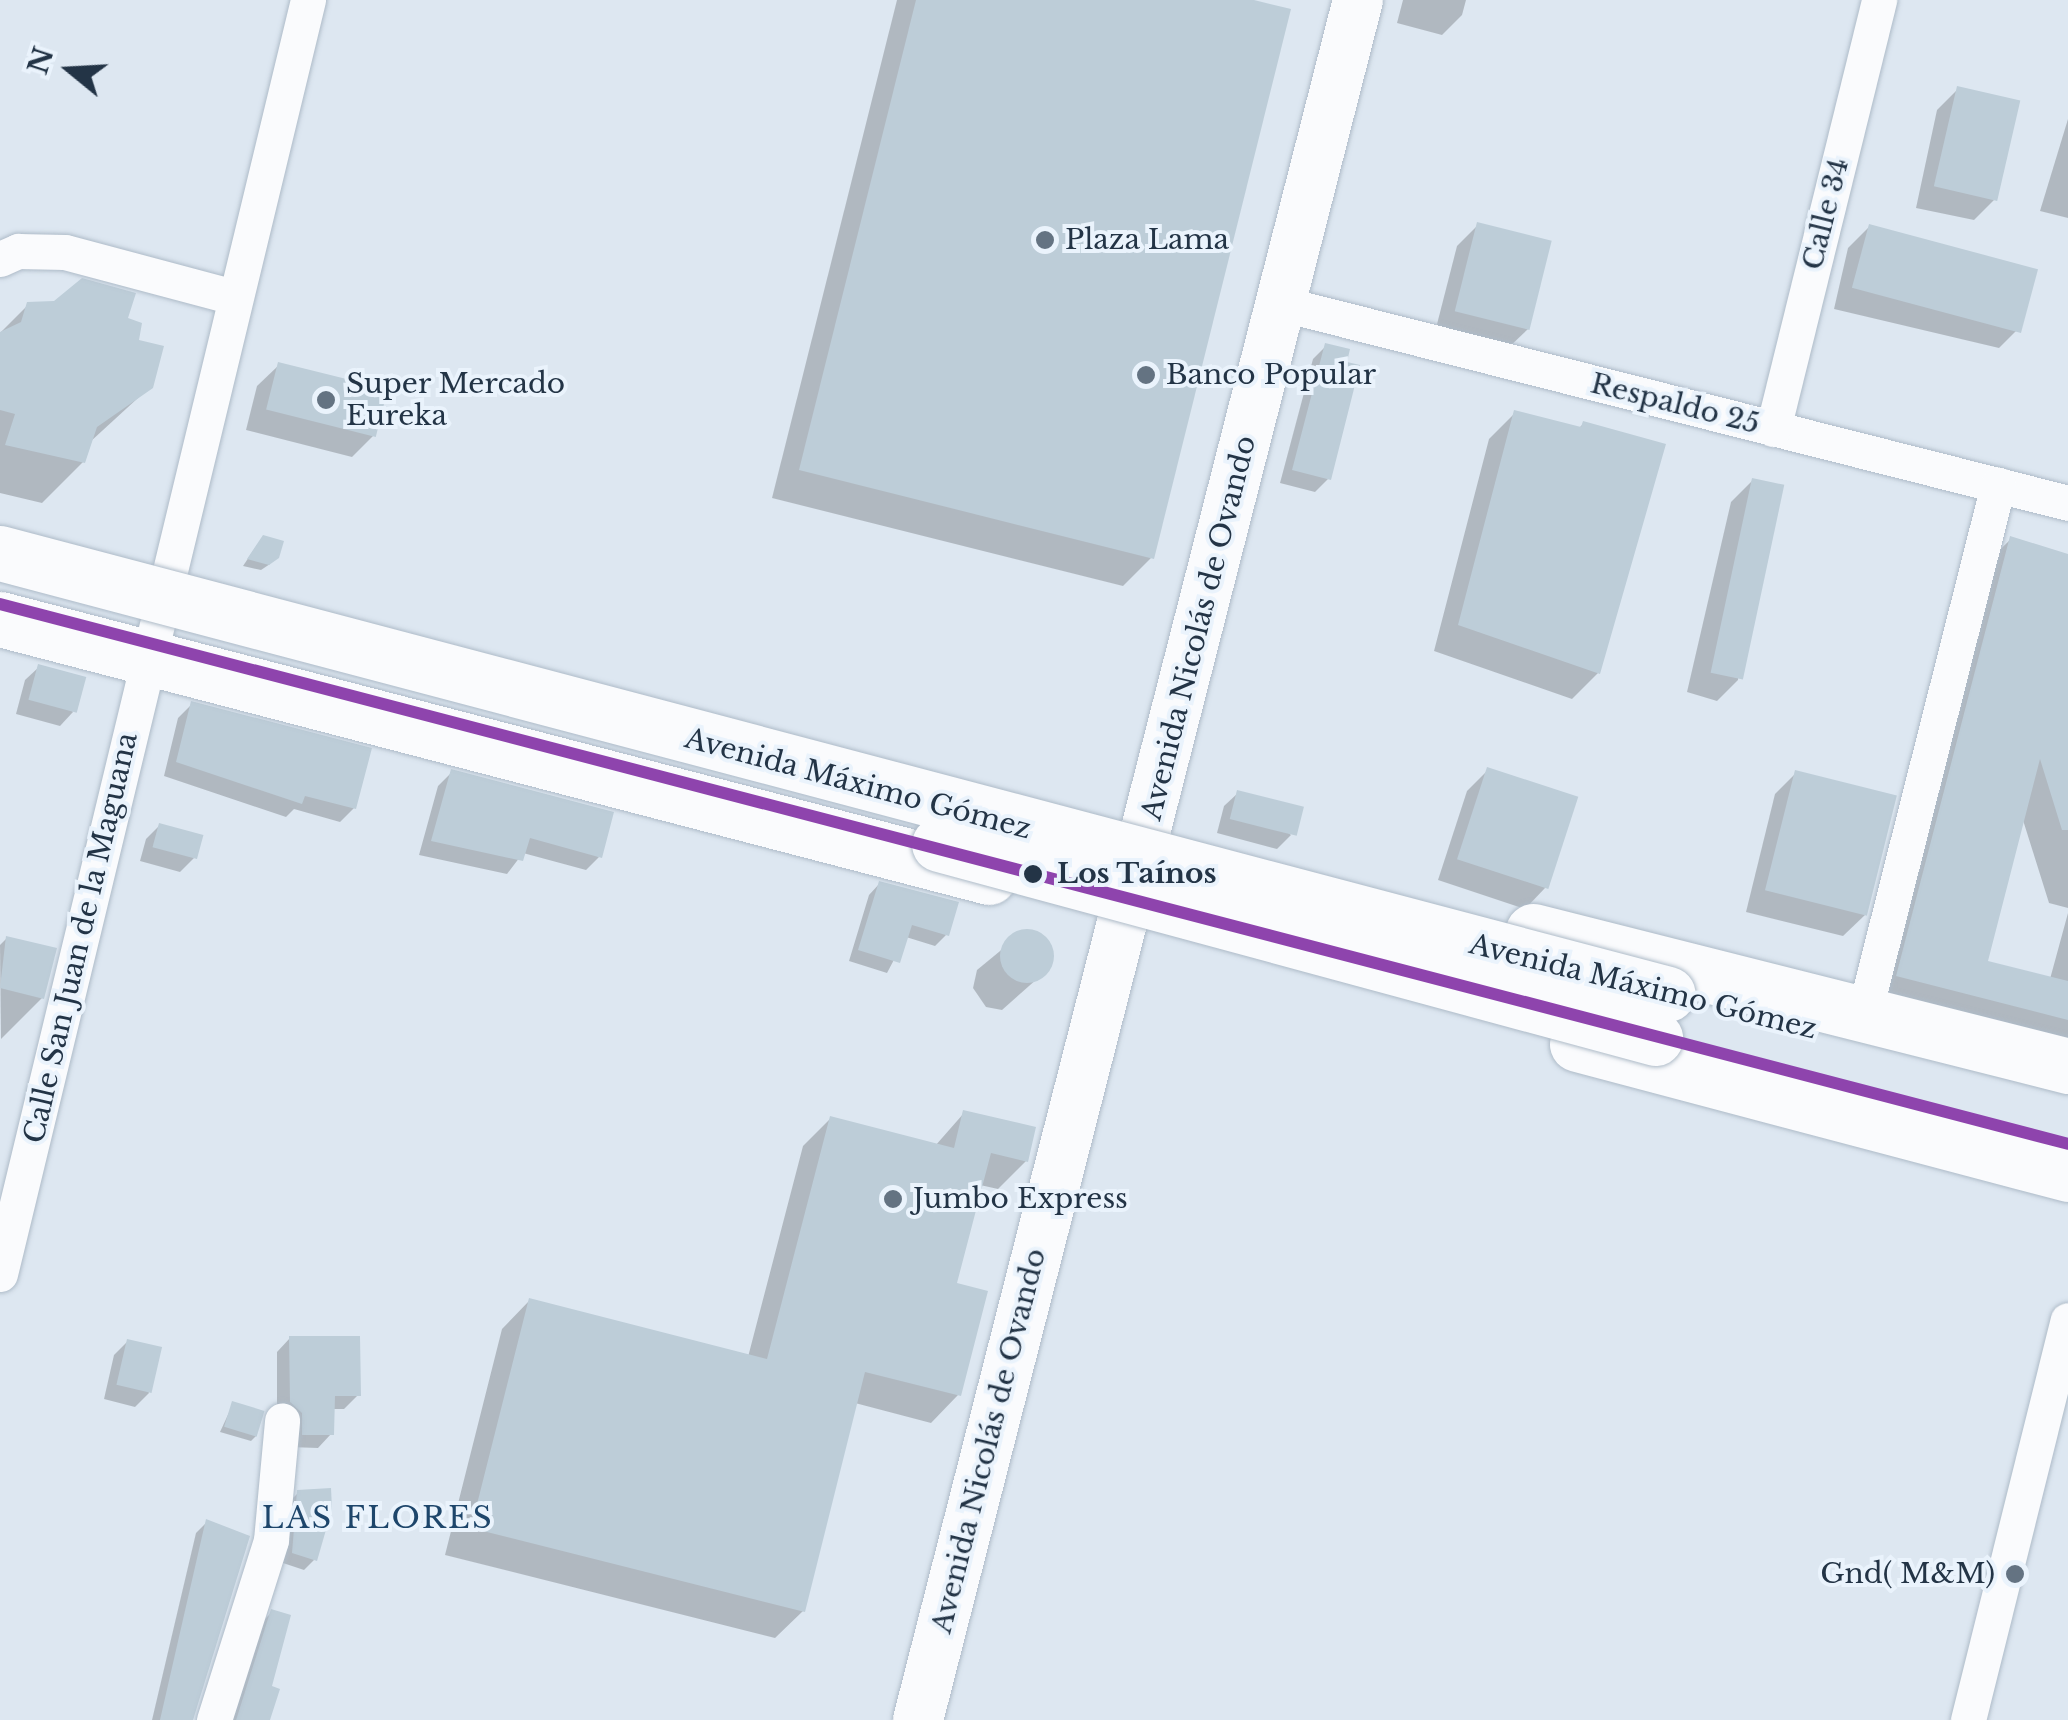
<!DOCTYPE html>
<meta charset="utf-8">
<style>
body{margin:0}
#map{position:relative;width:2068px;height:1720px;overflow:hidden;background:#dde7f1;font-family:"Libre Baskerville",serif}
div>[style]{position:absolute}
.shadow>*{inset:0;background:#0003}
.building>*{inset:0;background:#bdcdd8;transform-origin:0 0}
.round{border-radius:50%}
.roads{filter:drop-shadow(0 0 2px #aebbc8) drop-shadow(0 0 2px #aebbc8)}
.street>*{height:35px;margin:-17.5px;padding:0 17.5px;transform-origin:17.5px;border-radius:17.5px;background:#fafbfd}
.secondary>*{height:50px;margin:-25px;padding:0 25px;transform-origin:25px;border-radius:25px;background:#fafbfd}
.primary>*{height:55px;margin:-27.5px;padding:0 27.5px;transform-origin:27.5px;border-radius:27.5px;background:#fafbfd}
.bridges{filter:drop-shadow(0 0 2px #aebbc8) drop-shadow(0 0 2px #aebbc8)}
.primary-bridge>*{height:55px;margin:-27.5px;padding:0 27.5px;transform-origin:27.5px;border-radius:27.5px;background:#fafbfd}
.metro-1>*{height:12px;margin:-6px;padding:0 6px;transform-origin:6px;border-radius:6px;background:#8e44ad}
.dots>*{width:28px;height:28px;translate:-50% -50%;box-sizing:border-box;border:5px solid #eaf3fc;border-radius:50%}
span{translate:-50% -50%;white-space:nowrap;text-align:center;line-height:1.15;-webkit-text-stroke:8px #eaf3fc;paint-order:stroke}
.street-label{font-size:28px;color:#233446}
.poi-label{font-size:28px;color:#233446}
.left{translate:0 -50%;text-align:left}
.right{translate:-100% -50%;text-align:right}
.stop-label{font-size:28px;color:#233446;font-weight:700}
.neighbourhood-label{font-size:30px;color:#1e466b;letter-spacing:2.5px}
.north{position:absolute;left:20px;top:20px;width:100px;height:100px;-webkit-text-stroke:8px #eaf3fc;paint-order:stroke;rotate:288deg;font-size:28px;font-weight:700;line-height:40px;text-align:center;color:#233446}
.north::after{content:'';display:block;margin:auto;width:35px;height:45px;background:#233446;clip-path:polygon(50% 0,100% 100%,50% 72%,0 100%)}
</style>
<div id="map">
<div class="shadow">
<div style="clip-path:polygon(897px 0,1244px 0,1151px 558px,1123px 586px,772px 498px)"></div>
<div style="clip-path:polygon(1403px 0,1466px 0,1462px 15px,1442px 35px,1397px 23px)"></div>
<div style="clip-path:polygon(1958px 89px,1995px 199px,1974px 220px,1916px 208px,1937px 110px)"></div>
<div style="clip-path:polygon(2068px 119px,2068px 218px,2040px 211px)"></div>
<div style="clip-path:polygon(1478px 225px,1528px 329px,1506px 350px,1435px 332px,1457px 246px)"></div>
<div style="clip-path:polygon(1869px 227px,2020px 327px,1999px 348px,1834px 309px,1848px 248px)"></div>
<div style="clip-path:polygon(28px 305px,125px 320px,151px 386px,90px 442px,83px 462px,42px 503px,0 493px,0 333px)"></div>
<div style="clip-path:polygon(1326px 346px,1344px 363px,1328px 479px,1315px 492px,1280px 483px,1313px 359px)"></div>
<div style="clip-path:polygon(279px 365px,373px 436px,352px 457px,246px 430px,257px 386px)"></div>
<div style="clip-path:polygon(1515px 413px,1578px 429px,1584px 423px,1598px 673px,1572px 699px,1434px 651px,1489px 439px)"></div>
<div style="clip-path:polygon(1752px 481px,1738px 680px,1717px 701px,1687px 692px,1731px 502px)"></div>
<div style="clip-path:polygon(2011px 539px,2068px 559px,2068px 908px,2049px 903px,2022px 817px,1985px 963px,2050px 979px,2068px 913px,2068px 1053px,1870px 1003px,1983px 566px)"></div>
<div style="clip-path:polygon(257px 545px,270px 564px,261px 570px,243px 566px)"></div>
<div style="clip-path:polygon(39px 667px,73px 712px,60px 726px,16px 714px,25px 680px)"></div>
<div style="clip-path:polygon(192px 704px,354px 808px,340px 822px,294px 809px,286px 817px,164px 776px,178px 718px)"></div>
<div style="clip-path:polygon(1488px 770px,1546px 887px,1525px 909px,1438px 880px,1467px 791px)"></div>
<div style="clip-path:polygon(452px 772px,599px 857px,586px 870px,523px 853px,507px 874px,419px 855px,438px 786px)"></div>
<div style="clip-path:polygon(1796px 773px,1865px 915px,1843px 936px,1746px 912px,1775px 794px)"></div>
<div style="clip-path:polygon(1238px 793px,1291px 835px,1277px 849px,1217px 833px,1224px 806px)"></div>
<div style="clip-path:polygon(160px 825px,194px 858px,180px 872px,140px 861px,146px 839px)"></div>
<div style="clip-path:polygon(880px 883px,946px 935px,935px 946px,906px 937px,887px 973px,849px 961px,869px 895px)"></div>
<div style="clip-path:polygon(1023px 932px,1046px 940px,1052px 956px,1046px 971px,1002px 1010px,986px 1007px,973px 988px,977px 970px)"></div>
<div style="clip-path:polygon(7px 938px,42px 998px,1px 1039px,0 945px)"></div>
<div style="clip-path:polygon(964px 1113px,1026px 1161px,998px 1189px,980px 1185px,954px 1285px,958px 1395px,931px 1423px,855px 1403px,803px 1611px,775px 1638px,445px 1555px,502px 1329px,529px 1301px,748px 1357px,803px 1146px,830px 1119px,935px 1146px)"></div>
<div style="clip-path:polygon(290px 1338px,358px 1395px,344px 1409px,332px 1409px,331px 1434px,318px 1448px,289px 1447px,277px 1416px,277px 1352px)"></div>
<div style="clip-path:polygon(128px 1341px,149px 1393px,135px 1407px,104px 1399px,114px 1355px)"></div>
<div style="clip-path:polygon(233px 1404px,257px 1435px,251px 1441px,220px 1432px)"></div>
<div style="clip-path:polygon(298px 1493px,315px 1559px,304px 1570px,283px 1563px,287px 1504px)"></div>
<div style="clip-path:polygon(207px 1522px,193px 1720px,152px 1720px,196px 1533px)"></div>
<div style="clip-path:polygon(272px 1612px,266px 1720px,228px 1720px,261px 1623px)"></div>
</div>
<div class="building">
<div style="clip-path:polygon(916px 0,1254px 0,1291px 9px,1154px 559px,799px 470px)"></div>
<div style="left:1957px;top:86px;width:65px;height:103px;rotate:13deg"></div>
<div style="left:1477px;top:222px;width:77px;height:92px;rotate:14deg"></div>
<div style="left:1869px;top:224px;width:175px;height:66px;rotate:15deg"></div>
<div style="clip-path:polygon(82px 278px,136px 293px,128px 318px,142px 323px,139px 340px,164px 346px,153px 388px,97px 427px,85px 463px,5px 445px,15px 414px,0 410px,0 332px,21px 322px,27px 302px,54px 301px)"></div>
<div style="clip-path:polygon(1325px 343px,1350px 349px,1347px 362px,1360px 365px,1331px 480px,1292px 470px)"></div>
<div style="left:278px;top:362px;width:113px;height:49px;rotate:14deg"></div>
<div style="clip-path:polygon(1514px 410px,1581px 427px,1583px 421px,1666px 444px,1600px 674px,1458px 625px)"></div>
<div style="left:1752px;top:478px;width:33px;height:199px;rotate:12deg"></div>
<div style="clip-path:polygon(263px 535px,284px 541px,279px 558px,269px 565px,247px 559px)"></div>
<div style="clip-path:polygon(2010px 536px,2068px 554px,2068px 830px,2062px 830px,2040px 759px,1988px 961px,2068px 981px,2068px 1020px,1896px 976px)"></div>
<div style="left:38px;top:664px;width:50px;height:37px;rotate:15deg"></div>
<div style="clip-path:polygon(191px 701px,372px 748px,356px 809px,305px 796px,302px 804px,176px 762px)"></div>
<div style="left:1487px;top:767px;width:96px;height:97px;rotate:18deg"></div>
<div style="clip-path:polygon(451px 769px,614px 812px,602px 858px,530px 838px,523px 861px,431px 841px)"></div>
<div style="left:1795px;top:770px;width:105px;height:124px;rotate:14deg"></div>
<div style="left:1237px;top:790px;width:69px;height:30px;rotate:14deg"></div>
<div style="left:159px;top:823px;width:46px;height:25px;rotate:15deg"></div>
<div style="clip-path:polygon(879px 881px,959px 902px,949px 936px,912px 925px,900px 963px,858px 950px)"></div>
<div class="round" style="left:1000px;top:929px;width:54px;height:54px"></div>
<div style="clip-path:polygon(6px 936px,57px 948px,44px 999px,0 988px)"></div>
<div style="clip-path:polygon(963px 1110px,1036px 1127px,1028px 1162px,991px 1153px,957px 1283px,988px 1291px,961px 1396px,865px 1372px,805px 1612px,471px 1528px,529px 1298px,767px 1359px,830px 1116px,954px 1148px)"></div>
<div style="clip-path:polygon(289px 1336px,360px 1336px,361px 1396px,335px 1396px,334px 1435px,302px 1435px,302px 1413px,290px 1402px)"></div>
<div style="left:127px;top:1339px;width:36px;height:47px;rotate:13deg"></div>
<div style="left:232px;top:1401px;width:34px;height:27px;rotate:17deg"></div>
<div style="clip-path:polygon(331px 1488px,332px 1509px,317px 1561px,292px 1553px,297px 1490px)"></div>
<div style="clip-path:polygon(206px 1519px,250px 1536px,193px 1720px,160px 1720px)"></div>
<div style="clip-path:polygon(271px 1609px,291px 1615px,272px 1686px,280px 1689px,270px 1720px,236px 1720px)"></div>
</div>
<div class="roads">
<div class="street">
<div style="left:0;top:259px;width:20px;rotate:-24deg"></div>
<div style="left:18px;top:251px;width:47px;rotate:1.2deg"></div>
<div style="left:65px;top:252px;width:175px;rotate:14.9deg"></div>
<div style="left:1283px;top:304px;width:810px;rotate:14.22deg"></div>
<div style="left:1773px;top:429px;width:442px;rotate:-76.1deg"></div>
<div style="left:1864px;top:1014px;width:546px;rotate:-75.79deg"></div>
<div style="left:0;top:1274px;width:1311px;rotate:-76.41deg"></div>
<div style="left:214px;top:1720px;width:189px;rotate:-72.4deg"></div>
<div style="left:271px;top:1540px;width:120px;rotate:-84.7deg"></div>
<div style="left:1968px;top:1720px;width:412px;rotate:-76deg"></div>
</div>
<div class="secondary">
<div style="left:918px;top:1720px;width:1775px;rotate:-75.65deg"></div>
</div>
<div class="primary">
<div style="left:0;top:619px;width:1022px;rotate:14.62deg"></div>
<div style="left:1533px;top:931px;width:552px;rotate:14.16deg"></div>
<div style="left:1577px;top:1044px;width:508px;rotate:14.83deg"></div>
</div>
</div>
<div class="bridges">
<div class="primary-bridge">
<div style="left:0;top:553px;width:1725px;rotate:14.81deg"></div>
<div style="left:939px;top:844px;width:742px;rotate:15.16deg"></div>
</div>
</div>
<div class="metro-1">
<div style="left:0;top:604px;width:2137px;rotate:14.63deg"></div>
</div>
<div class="dots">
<div style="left:1045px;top:240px;background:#647382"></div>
<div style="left:1146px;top:375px;background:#647382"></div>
<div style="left:326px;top:400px;background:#647382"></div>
<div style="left:1033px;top:874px;background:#233446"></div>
<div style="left:893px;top:1199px;background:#647382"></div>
<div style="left:2015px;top:1574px;background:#647382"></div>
</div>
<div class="street-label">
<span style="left:1826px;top:214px;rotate:-76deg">Calle 34</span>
<span style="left:1675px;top:404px;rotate:14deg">Respaldo 25</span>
<span style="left:1199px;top:628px;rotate:-76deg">Avenida Nicolás de Ovando</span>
<span style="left:858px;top:784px;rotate:15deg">Avenida Máximo Gómez</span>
<span style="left:81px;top:938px;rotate:-77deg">Calle San Juan de la Maguana</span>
<span style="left:1643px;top:987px;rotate:14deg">Avenida Máximo Gómez</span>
<span style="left:989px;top:1441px;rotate:-76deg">Avenida Nicolás de Ovando</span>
</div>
<div class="poi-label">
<span class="left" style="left:1065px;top:240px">Plaza Lama</span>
<span class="left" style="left:1166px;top:375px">Banco Popular</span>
<span class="left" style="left:346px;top:400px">Super Mercado<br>Eureka</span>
<span class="left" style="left:913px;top:1199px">Jumbo Express</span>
<span class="right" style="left:1995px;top:1574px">Gnd( M&amp;M)</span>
</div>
<div class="stop-label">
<span class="left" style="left:1057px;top:874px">Los Taínos</span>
</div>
<div class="neighbourhood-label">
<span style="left:378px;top:1518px">LAS FLORES</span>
</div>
<div class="north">N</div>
</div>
